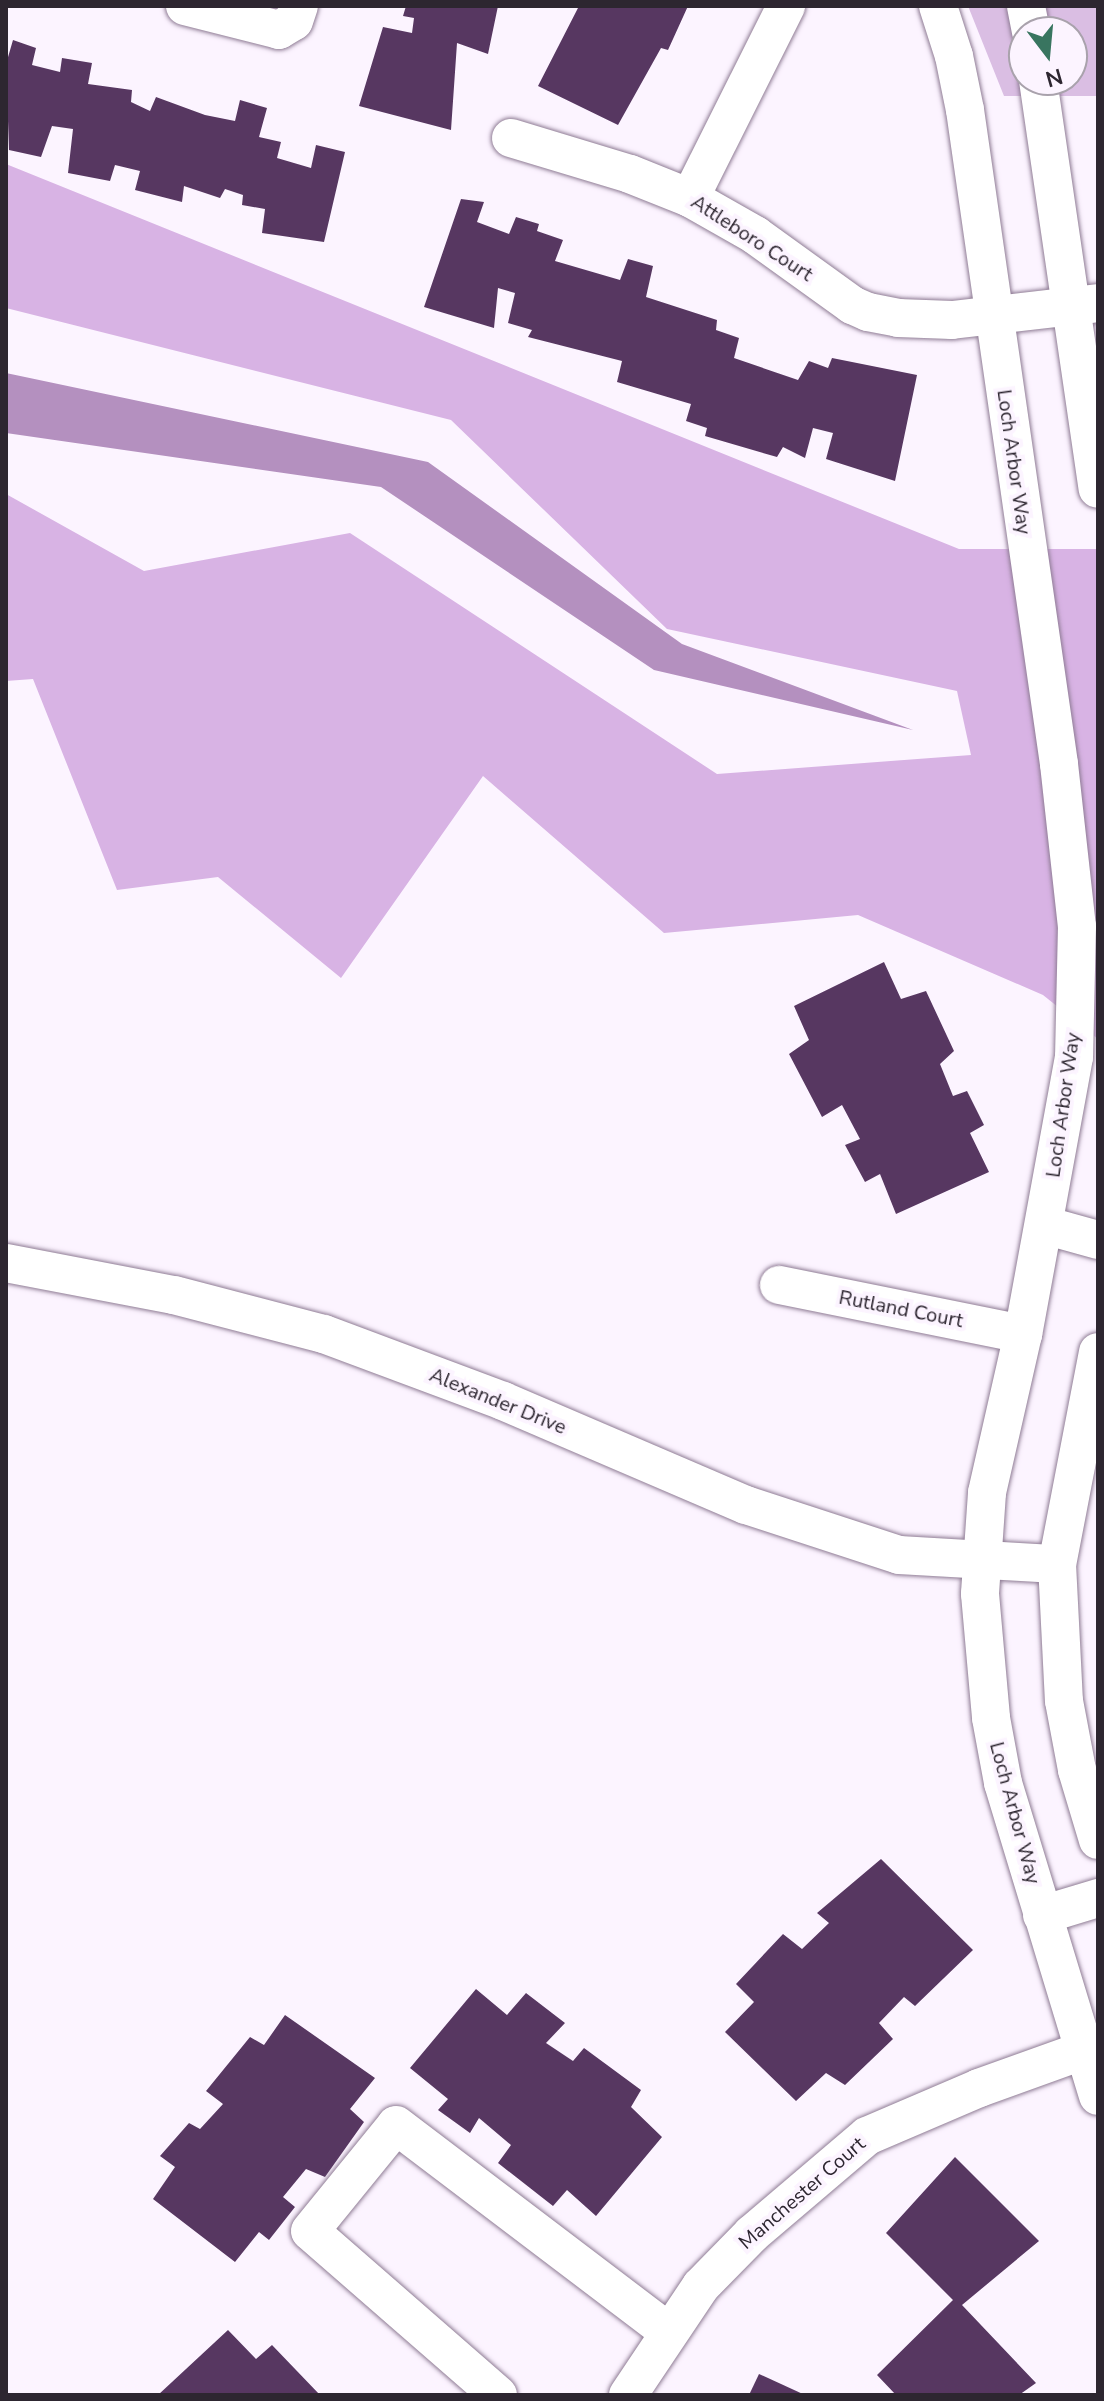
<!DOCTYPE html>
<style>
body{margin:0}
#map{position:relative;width:1104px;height:2401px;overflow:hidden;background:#fcf4ff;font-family:"Nunito Sans",sans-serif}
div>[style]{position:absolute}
.green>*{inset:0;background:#dabee3}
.forest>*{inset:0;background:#d8b3e4}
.water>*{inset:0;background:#b490bf}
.building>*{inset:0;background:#573761}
.roads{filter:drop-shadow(0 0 2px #8f7c95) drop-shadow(0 0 2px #8f7c95)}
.street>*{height:38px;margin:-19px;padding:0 19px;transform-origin:19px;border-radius:19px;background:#fff}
span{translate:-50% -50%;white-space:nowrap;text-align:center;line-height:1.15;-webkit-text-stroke:8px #fcf4ff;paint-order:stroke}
.street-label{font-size:20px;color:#2d2630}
.frame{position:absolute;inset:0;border:8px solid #2d2630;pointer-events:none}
.north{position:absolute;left:1008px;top:16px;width:80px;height:80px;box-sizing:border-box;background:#fcf4ff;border:2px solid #a9a2ac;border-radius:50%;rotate:164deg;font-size:22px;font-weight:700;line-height:32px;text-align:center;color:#2d2630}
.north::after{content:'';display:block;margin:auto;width:28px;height:36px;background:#397560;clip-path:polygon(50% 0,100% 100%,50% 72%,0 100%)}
</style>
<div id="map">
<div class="green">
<div style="clip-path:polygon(evenodd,968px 6px,1098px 6px,1098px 96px,1004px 96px,968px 6px,1024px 32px,1072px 32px,1072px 80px,1024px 80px,1024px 32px)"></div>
</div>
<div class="forest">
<div style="clip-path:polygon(6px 164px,959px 549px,1098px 549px,1098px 1039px,1043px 995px,858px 915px,664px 933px,483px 776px,341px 978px,218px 877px,117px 890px,33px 679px,6px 681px,6px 494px,144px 571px,350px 533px,717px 774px,971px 755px,957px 691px,667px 629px,451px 420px,6px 308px)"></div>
</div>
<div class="water">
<div style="clip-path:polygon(6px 373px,428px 462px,682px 644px,913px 730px,654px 670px,381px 487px,6px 433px)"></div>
</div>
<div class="building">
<div style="clip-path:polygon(406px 6px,498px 6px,488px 54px,457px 43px,451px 130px,359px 106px,383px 27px,412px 33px,414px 18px,403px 16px)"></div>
<div style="clip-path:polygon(579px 6px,688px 6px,668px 50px,661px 48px,618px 125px,538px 86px)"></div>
<div style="clip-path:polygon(13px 40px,36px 48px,32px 65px,60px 72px,62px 58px,92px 63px,88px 84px,132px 90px,131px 102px,150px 111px,156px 97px,205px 115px,235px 121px,240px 100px,267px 108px,259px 137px,281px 142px,277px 158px,311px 168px,316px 145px,345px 152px,324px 242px,262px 233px,265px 209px,242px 205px,243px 195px,225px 189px,220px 198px,184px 186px,182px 202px,135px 190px,140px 171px,115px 165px,110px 181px,68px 173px,73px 129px,52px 126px,41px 157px,9px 150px,6px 64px)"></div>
<div style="clip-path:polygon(461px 199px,484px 202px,477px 222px,509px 234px,516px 217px,539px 224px,537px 231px,563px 240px,555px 261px,620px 280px,628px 259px,653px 266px,646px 297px,717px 320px,716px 330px,739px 338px,734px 358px,798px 380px,809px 361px,828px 368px,832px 358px,917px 375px,895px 481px,826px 459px,833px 433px,813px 428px,805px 458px,783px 447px,777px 457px,705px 436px,707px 428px,686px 421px,691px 404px,617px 382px,622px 361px,528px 337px,532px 330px,508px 323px,515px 293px,498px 288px,494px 328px,424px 307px)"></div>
<div style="clip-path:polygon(884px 962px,901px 999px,926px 991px,954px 1051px,940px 1064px,953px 1096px,967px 1091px,984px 1125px,970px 1133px,989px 1172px,896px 1214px,880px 1174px,865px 1182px,845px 1145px,860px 1139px,842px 1105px,822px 1117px,789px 1054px,809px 1040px,794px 1006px)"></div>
<div style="clip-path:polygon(881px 1859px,973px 1950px,915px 2006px,904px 1997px,879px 2023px,893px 2039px,845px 2085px,826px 2073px,796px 2101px,725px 2032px,754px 2002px,736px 1984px,783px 1934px,802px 1949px,829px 1923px,817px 1913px)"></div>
<div style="clip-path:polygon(476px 1989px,507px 2015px,526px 1993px,565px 2023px,546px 2043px,573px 2061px,584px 2048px,641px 2090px,631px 2107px,662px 2137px,596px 2216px,567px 2190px,553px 2206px,498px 2163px,511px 2145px,479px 2118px,470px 2133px,438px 2110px,448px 2099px,410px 2068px)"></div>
<div style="clip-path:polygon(285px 2015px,375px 2078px,350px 2109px,364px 2122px,325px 2177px,306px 2169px,283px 2197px,295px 2207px,269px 2240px,259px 2232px,235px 2262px,153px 2199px,175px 2167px,160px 2156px,189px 2123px,200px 2129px,223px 2104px,206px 2091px,250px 2037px,264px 2045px)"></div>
<div style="clip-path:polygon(955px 2157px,1039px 2241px,962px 2305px,1036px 2383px,1019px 2395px,896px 2395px,877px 2375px,953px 2300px,886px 2233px)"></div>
<div style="clip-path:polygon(228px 2330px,256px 2359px,272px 2345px,320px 2395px,158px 2395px)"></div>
<div style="clip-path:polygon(759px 2374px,805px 2395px,749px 2395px)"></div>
</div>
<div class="roads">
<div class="street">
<div style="left:185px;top:6px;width:97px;rotate:14.3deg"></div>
<div style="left:279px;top:30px;width:17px;rotate:-31deg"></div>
<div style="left:294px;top:21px;width:16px;rotate:-72deg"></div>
<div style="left:938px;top:6px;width:52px;rotate:72.3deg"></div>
<div style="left:954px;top:56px;width:55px;rotate:78.5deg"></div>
<div style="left:965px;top:110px;width:661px;rotate:81.82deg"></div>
<div style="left:1059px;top:764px;width:163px;rotate:83.7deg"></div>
<div style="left:1077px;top:926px;width:131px;rotate:91.3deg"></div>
<div style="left:1074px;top:1057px;width:282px;rotate:100.4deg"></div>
<div style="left:1023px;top:1334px;width:163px;rotate:102.8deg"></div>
<div style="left:987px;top:1493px;width:101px;rotate:94deg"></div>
<div style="left:980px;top:1594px;width:124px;rotate:84.9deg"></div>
<div style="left:991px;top:1718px;width:66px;rotate:79.5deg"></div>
<div style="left:1003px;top:1783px;width:327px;rotate:73.1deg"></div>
<div style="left:1026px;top:6px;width:26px;rotate:79deg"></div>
<div style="left:1038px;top:80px;width:413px;rotate:81.7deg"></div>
<div style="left:511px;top:138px;width:124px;rotate:16.8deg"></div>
<div style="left:630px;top:174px;width:65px;rotate:21.8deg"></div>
<div style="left:690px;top:198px;width:75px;rotate:29.6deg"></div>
<div style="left:755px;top:235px;width:120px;rotate:35.8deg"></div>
<div style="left:852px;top:305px;width:17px;rotate:24deg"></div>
<div style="left:868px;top:312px;width:31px;rotate:11deg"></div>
<div style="left:898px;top:318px;width:54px;rotate:2.1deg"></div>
<div style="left:952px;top:320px;width:147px;rotate:-6.6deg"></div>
<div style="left:690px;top:198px;width:215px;rotate:-63.4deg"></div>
<div style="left:1044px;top:1225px;width:56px;rotate:15.5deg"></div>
<div style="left:6px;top:1263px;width:171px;rotate:10.8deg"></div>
<div style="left:174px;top:1295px;width:155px;rotate:14.6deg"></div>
<div style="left:324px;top:1334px;width:191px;rotate:20.5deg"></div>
<div style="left:503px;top:1401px;width:264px;rotate:23.2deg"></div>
<div style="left:746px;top:1505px;width:161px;rotate:18.1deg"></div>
<div style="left:899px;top:1555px;width:158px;rotate:3.3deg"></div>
<div style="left:779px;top:1285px;width:249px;rotate:11.4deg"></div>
<div style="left:1098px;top:1352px;width:216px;rotate:100.9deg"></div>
<div style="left:1057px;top:1564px;width:137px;rotate:87.1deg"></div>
<div style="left:1064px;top:1701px;width:70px;rotate:79.3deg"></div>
<div style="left:1077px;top:1770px;width:73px;rotate:73.3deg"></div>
<div style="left:1042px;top:1915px;width:59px;rotate:-16.9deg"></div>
<div style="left:498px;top:2395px;width:249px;rotate:-138.9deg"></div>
<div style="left:310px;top:2231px;width:136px;rotate:-50.9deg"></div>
<div style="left:396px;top:2125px;width:343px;rotate:37.2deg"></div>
<div style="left:628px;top:2395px;width:131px;rotate:-56.2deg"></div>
<div style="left:701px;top:2286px;width:73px;rotate:-45.6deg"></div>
<div style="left:752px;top:2234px;width:151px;rotate:-40.4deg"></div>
<div style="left:867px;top:2136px;width:122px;rotate:-23.2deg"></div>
<div style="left:979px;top:2088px;width:109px;rotate:-19.8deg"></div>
</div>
</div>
<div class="street-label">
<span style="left:752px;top:238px;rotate:33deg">Attleboro Court</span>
<span style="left:1014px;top:462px;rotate:82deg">Loch Arbor Way</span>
<span style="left:1063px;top:1105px;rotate:-82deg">Loch Arbor Way</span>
<span style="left:901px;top:1309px;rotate:11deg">Rutland Court</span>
<span style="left:498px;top:1401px;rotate:22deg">Alexander Drive</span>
<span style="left:1015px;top:1813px;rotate:75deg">Loch Arbor Way</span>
<span style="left:802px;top:2193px;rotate:-41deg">Manchester Court</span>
</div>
<div class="frame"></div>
<div class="north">N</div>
</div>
